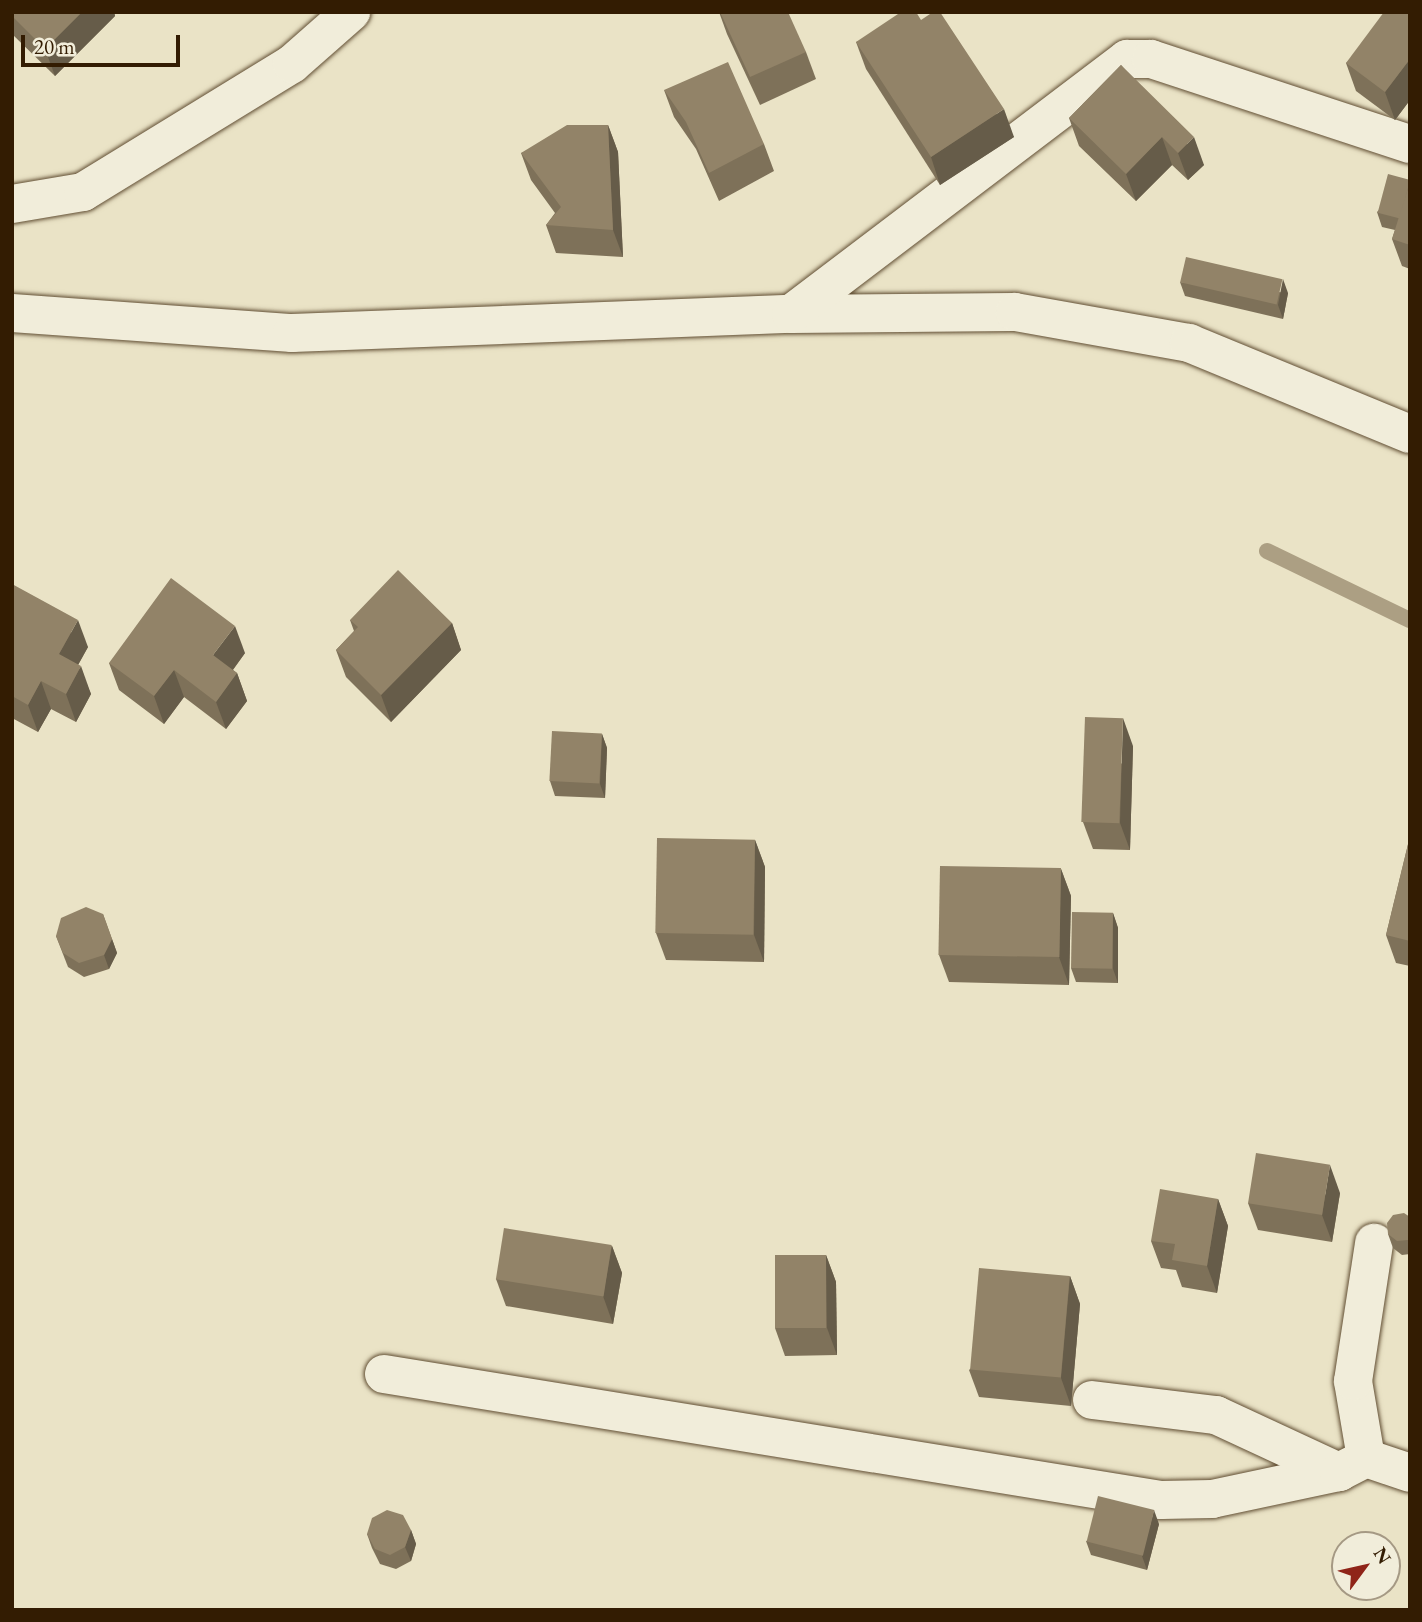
<!DOCTYPE html>
<style>
body{margin:0}
#map{position:relative;width:1422px;height:1622px;overflow:hidden;background:#eae3c6;font-family:"EB Garamond",serif}
div>[style]{position:absolute}
.stream>*{height:16px;margin:-8px;padding:0 8px;transform-origin:8px;border-radius:8px;background:#ac9f83}
.roads{filter:drop-shadow(0 0 2px #614e33) drop-shadow(0 0 2px #614e33)}
.minor>*{height:38px;margin:-19px;padding:0 19px;transform-origin:19px;border-radius:19px;background:#f1edda}
.wall>*{inset:0;background:#7e7159}
.shaded-wall>*{inset:0;background:#665c49}
.building>*{inset:0;background:#928368;transform-origin:0 0}
span{translate:-50% -50%;white-space:nowrap;text-align:center;line-height:1.15;-webkit-text-stroke:7px #f1edda;paint-order:stroke}
.frame{position:absolute;inset:0;border:14px solid #331c02;pointer-events:none}
.north{position:absolute;left:1331px;top:1531px;width:70px;height:70px;box-sizing:border-box;background:#f1edda;border:2px solid #a59984;border-radius:50%;rotate:57deg;font-size:19px;font-weight:700;line-height:28px;text-align:center;color:#331c02}
.north::after{content:'';display:block;margin:auto;width:24px;height:32px;background:#8f2418;clip-path:polygon(50% 0,100% 100%,50% 72%,0 100%)}
.scale{position:absolute;left:21px;top:35px;width:159px;height:32px;box-sizing:border-box;border:4px solid #331c02;border-top:0;padding-left:9px;font-size:21px;line-height:24px;white-space:nowrap;color:#331c02;-webkit-text-stroke:5px #f1edda;paint-order:stroke}
</style>
<div id="map">
<div class="stream">
<div style="left:1267px;top:551px;width:159px;rotate:25.8deg"></div>
</div>
<div class="roads">
<div class="minor">
<div style="left:12px;top:204px;width:72px;rotate:-9.6deg"></div>
<div style="left:83px;top:192px;width:245px;rotate:-31.5deg"></div>
<div style="left:292px;top:64px;width:79px;rotate:-41.4deg"></div>
<div style="left:12px;top:313px;width:281px;rotate:4.1deg"></div>
<div style="left:292px;top:333px;width:499px;rotate:-2.2deg"></div>
<div style="left:791px;top:314px;width:224px;rotate:-0.5deg"></div>
<div style="left:1015px;top:312px;width:177px;rotate:10.1deg"></div>
<div style="left:1189px;top:343px;width:239px;rotate:22.4deg"></div>
<div style="left:791px;top:314px;width:422px;rotate:-37.2deg"></div>
<div style="left:1127px;top:59px;width:24px"></div>
<div style="left:1151px;top:59px;width:273px;rotate:18.2deg"></div>
<div style="left:384px;top:1374px;width:787px;rotate:9.21deg"></div>
<div style="left:1161px;top:1500px;width:51px;rotate:-1.1deg"></div>
<div style="left:1212px;top:1499px;width:130px;rotate:-12deg"></div>
<div style="left:1092px;top:1400px;width:125px;rotate:6.9deg"></div>
<div style="left:1216px;top:1415px;width:136px;rotate:24.9deg"></div>
<div style="left:1339px;top:1472px;width:30px;rotate:-27deg"></div>
<div style="left:1366px;top:1458px;width:46px;rotate:18.8deg"></div>
<div style="left:1366px;top:1458px;width:78px;rotate:-99.6deg"></div>
<div style="left:1353px;top:1381px;width:140px;rotate:-81.3deg"></div>
</div>
</div>
<div class="wall">
<div style="clip-path:polygon(12px 12px,114px 12px,115px 16px,55px 76px,12px 34px)"></div>
<div style="clip-path:polygon(719px 12px,806px 52px,816px 79px,760px 105px,727px 34px)"></div>
<div style="clip-path:polygon(1410px 12px,1410px 100px,1395px 120px,1356px 91px,1346px 63px)"></div>
<div style="clip-path:polygon(921px 20px,1014px 137px,940px 185px,866px 69px,856px 42px)"></div>
<div style="clip-path:polygon(1121px 65px,1204px 165px,1188px 180px,1172px 165px,1136px 201px,1079px 146px,1069px 118px)"></div>
<div style="clip-path:polygon(664px 90px,764px 144px,774px 171px,719px 201px,696px 149px,674px 117px)"></div>
<div style="clip-path:polygon(608px 125px,618px 152px,623px 257px,556px 253px,546px 225px,555px 213px,531px 180px,521px 153px)"></div>
<div style="clip-path:polygon(1410px 180px,1410px 269px,1402px 266px,1392px 239px,1395px 230px,1382px 227px,1377px 212px)"></div>
<div style="clip-path:polygon(1180px 282px,1288px 293px,1283px 319px,1185px 296px)"></div>
<div style="clip-path:polygon(12px 584px,88px 647px,78px 665px,91px 694px,76px 722px,51px 709px,38px 732px,12px 718px)"></div>
<div style="clip-path:polygon(350px 620px,452px 623px,461px 650px,391px 722px,346px 677px,336px 650px,354px 631px)"></div>
<div style="clip-path:polygon(245px 653px,233px 670px,237px 673px,247px 701px,226px 729px,184px 697px,164px 724px,119px 690px,109px 663px)"></div>
<div style="clip-path:polygon(602px 734px,607px 748px,605px 798px,555px 796px,550px 781px)"></div>
<div style="clip-path:polygon(1133px 746px,1130px 850px,1093px 849px,1083px 822px)"></div>
<div style="clip-path:polygon(1410px 836px,1410px 966px,1396px 963px,1386px 935px)"></div>
<div style="clip-path:polygon(755px 840px,765px 867px,764px 962px,666px 960px,656px 933px)"></div>
<div style="clip-path:polygon(1061px 869px,1071px 896px,1069px 985px,949px 982px,939px 955px)"></div>
<div style="clip-path:polygon(1113px 913px,1118px 928px,1118px 983px,1076px 982px,1071px 968px)"></div>
<div style="clip-path:polygon(103px 914px,117px 953px,109px 969px,84px 977px,68px 967px,56px 936px)"></div>
<div style="clip-path:polygon(1340px 1193px,1332px 1242px,1258px 1230px,1248px 1203px)"></div>
<div style="clip-path:polygon(1218px 1199px,1228px 1226px,1217px 1293px,1182px 1287px,1176px 1270px,1161px 1268px,1151px 1241px)"></div>
<div style="clip-path:polygon(1410px 1217px,1410px 1254px,1402px 1255px,1393px 1248px,1388px 1234px)"></div>
<div style="clip-path:polygon(612px 1246px,622px 1273px,613px 1324px,506px 1306px,496px 1279px)"></div>
<div style="clip-path:polygon(826px 1255px,836px 1282px,837px 1355px,785px 1356px,775px 1328px)"></div>
<div style="clip-path:polygon(1070px 1276px,1080px 1304px,1071px 1406px,979px 1397px,969px 1370px)"></div>
<div style="clip-path:polygon(1159px 1524px,1147px 1570px,1091px 1555px,1086px 1541px)"></div>
<div style="clip-path:polygon(411px 1530px,416px 1544px,411px 1561px,396px 1569px,380px 1564px,372px 1548px,367px 1534px)"></div>
</div>
<div class="shaded-wall">
<div style="clip-path:polygon(82px 12px,114px 12px,115px 16px,55px 76px,45px 49px)"></div>
<div style="clip-path:polygon(1410px 59px,1410px 100px,1395px 120px,1385px 92px)"></div>
<div style="clip-path:polygon(1004px 109px,1014px 137px,940px 185px,931px 157px)"></div>
<div style="clip-path:polygon(608px 125px,618px 152px,623px 257px,613px 230px)"></div>
<div style="clip-path:polygon(1162px 137px,1172px 165px,1136px 201px,1126px 174px)"></div>
<div style="clip-path:polygon(1194px 137px,1204px 165px,1188px 180px,1178px 153px)"></div>
<div style="clip-path:polygon(1283px 279px,1288px 293px,1283px 319px,1278px 305px)"></div>
<div style="clip-path:polygon(78px 620px,88px 647px,69px 681px,59px 654px)"></div>
<div style="clip-path:polygon(452px 623px,461px 650px,391px 722px,381px 695px)"></div>
<div style="clip-path:polygon(235px 626px,245px 653px,223px 683px,213px 655px)"></div>
<div style="clip-path:polygon(81px 666px,91px 694px,76px 722px,66px 694px)"></div>
<div style="clip-path:polygon(174px 670px,184px 697px,164px 724px,154px 696px)"></div>
<div style="clip-path:polygon(237px 673px,247px 701px,226px 729px,216px 702px)"></div>
<div style="clip-path:polygon(41px 681px,51px 709px,38px 732px,28px 705px)"></div>
<div style="clip-path:polygon(1123px 718px,1133px 746px,1130px 850px,1120px 823px)"></div>
<div style="clip-path:polygon(602px 734px,607px 748px,605px 798px,600px 784px)"></div>
<div style="clip-path:polygon(755px 840px,765px 867px,764px 962px,754px 935px)"></div>
<div style="clip-path:polygon(1061px 869px,1071px 896px,1069px 985px,1059px 957px)"></div>
<div style="clip-path:polygon(1113px 913px,1118px 928px,1118px 983px,1113px 969px)"></div>
<div style="clip-path:polygon(112px 939px,117px 953px,109px 969px,104px 955px)"></div>
<div style="clip-path:polygon(1330px 1165px,1340px 1193px,1332px 1242px,1322px 1215px)"></div>
<div style="clip-path:polygon(1218px 1199px,1228px 1226px,1217px 1293px,1207px 1266px)"></div>
<div style="clip-path:polygon(612px 1246px,622px 1273px,613px 1324px,603px 1296px)"></div>
<div style="clip-path:polygon(826px 1255px,836px 1282px,837px 1355px,827px 1328px)"></div>
<div style="clip-path:polygon(1070px 1276px,1080px 1304px,1071px 1406px,1061px 1378px)"></div>
<div style="clip-path:polygon(1154px 1510px,1159px 1524px,1147px 1570px,1142px 1556px)"></div>
<div style="clip-path:polygon(411px 1530px,416px 1544px,411px 1561px,405px 1547px)"></div>
</div>
<div class="building">
<div style="clip-path:polygon(12px 12px,82px 12px,45px 49px,12px 16px)"></div>
<div style="clip-path:polygon(720px 12px,788px 12px,806px 52px,750px 77px)"></div>
<div style="clip-path:polygon(901px 12px,916px 12px,921px 20px,933px 12px,940px 12px,1004px 109px,931px 157px,856px 42px)"></div>
<div style="clip-path:polygon(1384px 12px,1410px 12px,1410px 59px,1385px 92px,1346px 63px)"></div>
<div style="clip-path:polygon(728px 62px,764px 144px,709px 173px,686px 122px,664px 90px)"></div>
<div style="clip-path:polygon(1121px 65px,1194px 137px,1178px 153px,1162px 137px,1126px 174px,1069px 118px)"></div>
<div style="clip-path:polygon(567px 125px,608px 125px,613px 230px,546px 225px,561px 207px,521px 153px)"></div>
<div style="left:1388px;top:174px;width:23px;height:40px;rotate:15deg"></div>
<div style="clip-path:polygon(1410px 182px,1410px 245px,1392px 239px)"></div>
<div style="left:1186px;top:257px;width:99px;height:26px;rotate:13deg"></div>
<div style="clip-path:polygon(398px 570px,452px 623px,381px 695px,336px 650px,358px 627px,350px 620px)"></div>
<div style="clip-path:polygon(171px 578px,235px 626px,213px 655px,237px 673px,216px 702px,174px 670px,154px 696px,109px 663px)"></div>
<div style="clip-path:polygon(12px 584px,78px 620px,59px 654px,81px 666px,66px 694px,41px 681px,28px 705px,12px 696px)"></div>
<div style="left:1085px;top:717px;width:38px;height:105px;rotate:2deg"></div>
<div style="left:552px;top:731px;width:50px;height:50px;rotate:3deg"></div>
<div style="clip-path:polygon(1410px 836px,1410px 941px,1386px 935px)"></div>
<div style="left:657px;top:838px;width:98px;height:95px;rotate:1deg"></div>
<div style="left:940px;top:866px;width:121px;height:89px;rotate:1deg"></div>
<div style="clip-path:polygon(86px 907px,103px 914px,112px 939px,104px 955px,79px 963px,63px 953px,56px 936px,61px 918px)"></div>
<div style="left:1072px;top:912px;width:41px;height:56px;rotate:1deg"></div>
<div style="left:1256px;top:1153px;width:75px;height:51px;rotate:9deg"></div>
<div style="clip-path:polygon(1160px 1189px,1218px 1199px,1207px 1266px,1172px 1260px,1175px 1244px,1151px 1241px)"></div>
<div style="clip-path:polygon(1404px 1213px,1410px 1217px,1410px 1237px,1408px 1240px,1397px 1241px,1388px 1234px,1387px 1223px,1393px 1215px)"></div>
<div style="left:504px;top:1228px;width:109px;height:52px;rotate:9deg"></div>
<div style="left:775px;top:1255px;width:51px;height:73px"></div>
<div style="left:979px;top:1268px;width:91px;height:102px;rotate:5deg"></div>
<div style="left:1098px;top:1496px;width:58px;height:47px;rotate:14deg"></div>
<div style="clip-path:polygon(387px 1510px,403px 1515px,411px 1530px,405px 1547px,390px 1555px,375px 1549px,367px 1534px,372px 1518px)"></div>
</div>
<div class="frame"></div>
<div class="north">N</div>
<div class="scale">20 m</div>
</div>
